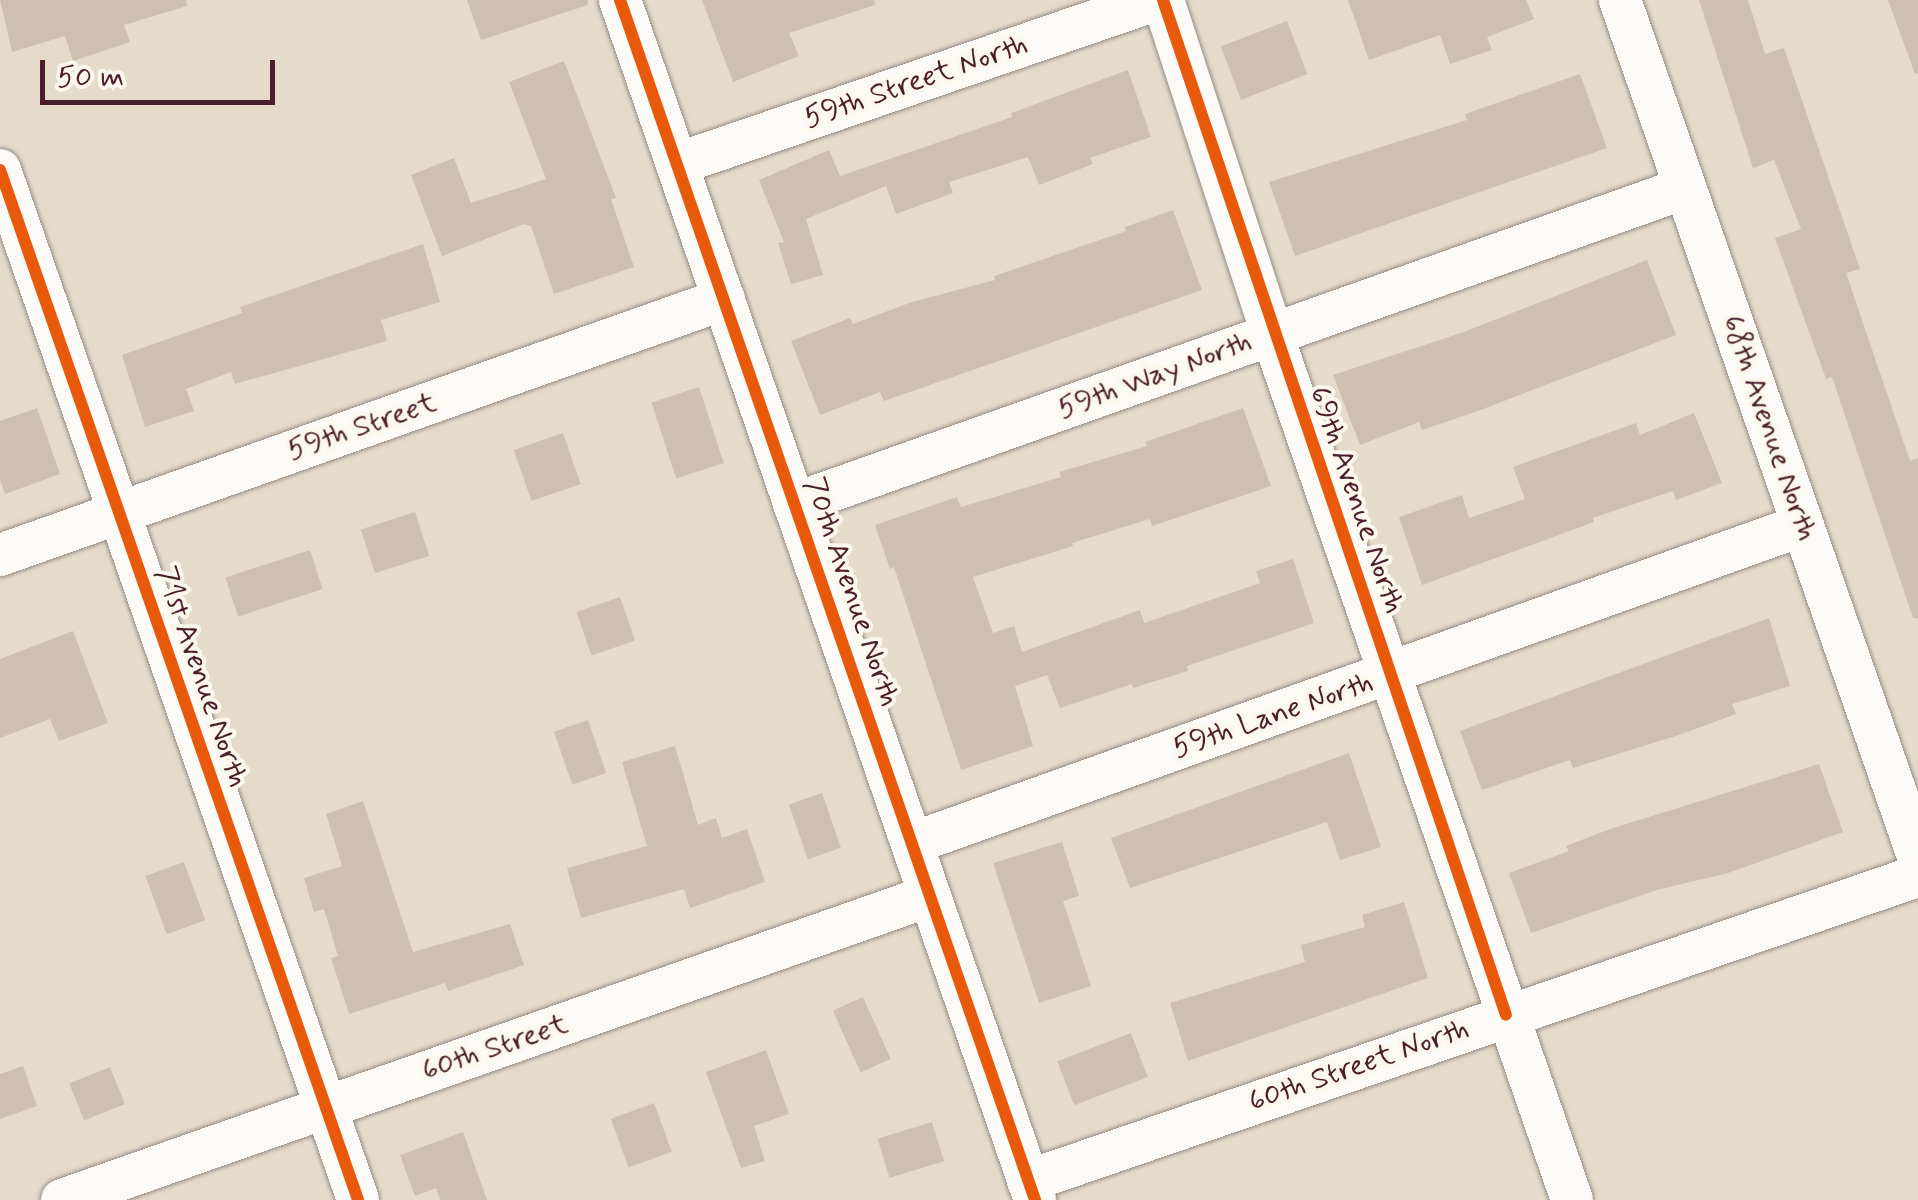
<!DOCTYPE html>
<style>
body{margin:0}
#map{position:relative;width:1918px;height:1200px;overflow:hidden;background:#e6dbcb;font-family:Mynerve,sans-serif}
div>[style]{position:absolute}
.building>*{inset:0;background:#cebfb1;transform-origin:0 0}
.roads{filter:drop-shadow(0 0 2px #978b84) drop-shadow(0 0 2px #978b84)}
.minor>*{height:42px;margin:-21px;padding:0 21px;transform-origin:21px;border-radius:21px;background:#fbfaf7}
.cycleway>*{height:12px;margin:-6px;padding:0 6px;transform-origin:6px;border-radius:6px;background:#e8590c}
span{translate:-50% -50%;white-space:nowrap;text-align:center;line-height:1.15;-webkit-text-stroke:8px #fbf7ec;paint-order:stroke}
.street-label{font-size:30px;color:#4a1f2b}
.scale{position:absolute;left:40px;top:60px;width:235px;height:45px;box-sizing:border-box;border:5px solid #4a1f2b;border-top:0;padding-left:12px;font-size:30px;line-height:35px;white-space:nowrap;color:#4a1f2b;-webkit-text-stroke:8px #fbf7ec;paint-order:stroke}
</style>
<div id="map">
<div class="building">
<div style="clip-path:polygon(0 0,186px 0,187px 6px,124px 25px,130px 42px,73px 61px,65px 36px,12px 52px)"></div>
<div style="clip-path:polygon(467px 0,588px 0,588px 5px,481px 40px)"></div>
<div style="clip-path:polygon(702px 0,874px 0,875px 5px,789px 33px,799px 56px,733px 82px)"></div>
<div style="clip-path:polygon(1348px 0,1526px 0,1534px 19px,1487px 37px,1492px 50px,1450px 64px,1440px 35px,1369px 60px)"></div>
<div style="clip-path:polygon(1699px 0,1748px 0,1765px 54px,1784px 48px,1860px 269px,1846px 273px,1910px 461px,1918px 458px,1918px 618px,1913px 618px,1832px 377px,1826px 379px,1775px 238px,1801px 229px,1774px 160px,1753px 168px)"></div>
<div style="clip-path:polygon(1888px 0,1918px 0,1918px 73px,1915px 74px)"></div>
<div style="left:1287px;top:21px;width:57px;height:71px;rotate:69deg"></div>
<div style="clip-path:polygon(564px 61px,616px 198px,611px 199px,634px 267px,554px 294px,531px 226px,524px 224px,442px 256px,411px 175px,454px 158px,471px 203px,546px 179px,509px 82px)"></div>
<div style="clip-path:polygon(1128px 70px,1151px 137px,1090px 158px,1093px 164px,1039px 185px,1028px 157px,949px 182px,953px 193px,896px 214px,886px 186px,806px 219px,823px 275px,791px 284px,778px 243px,784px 242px,759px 180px,829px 150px,840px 176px,1012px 117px,1011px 113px)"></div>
<div style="clip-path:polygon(1580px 74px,1607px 148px,1295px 256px,1269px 182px,1467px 120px,1465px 114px)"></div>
<div style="clip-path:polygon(1173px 210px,1202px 290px,884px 401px,880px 392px,820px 415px,791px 341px,850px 318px,853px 324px,912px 302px,995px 280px,994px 276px,1126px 231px,1125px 227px)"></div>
<div style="clip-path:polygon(423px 244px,440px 302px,381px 320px,387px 341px,235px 384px,231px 372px,186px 389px,194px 411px,145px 427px,122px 355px,242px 313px,240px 307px)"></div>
<div style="clip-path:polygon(1647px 260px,1676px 335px,1478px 411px,1422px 430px,1419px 422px,1360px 445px,1333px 375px,1464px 332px)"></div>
<div style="left:699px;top:387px;width:80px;height:50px;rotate:72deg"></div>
<div style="clip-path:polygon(37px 408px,60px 474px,5px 494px,0 479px,0 421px)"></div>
<div style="clip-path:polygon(1243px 408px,1271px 486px,1152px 526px,1150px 519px,1072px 543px,1073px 546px,973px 577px,993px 633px,1014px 626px,1022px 652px,1140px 610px,1144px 623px,1260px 583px,1256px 571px,1293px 559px,1314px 623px,1187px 666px,1188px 671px,1133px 688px,1132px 684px,1060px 708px,1047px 675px,1015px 686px,1033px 746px,961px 770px,894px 567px,890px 569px,875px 525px,957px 497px,961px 507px,1061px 477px,1059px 472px,1147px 446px,1145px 442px)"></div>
<div style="clip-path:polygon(1694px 413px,1722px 483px,1676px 500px,1673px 491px,1593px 518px,1594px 522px,1422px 585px,1399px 517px,1462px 495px,1469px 518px,1525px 499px,1513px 467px,1636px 423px,1640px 435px)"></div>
<div style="left:563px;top:433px;width:54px;height:52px;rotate:71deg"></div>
<div style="left:415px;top:512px;width:46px;height:57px;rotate:72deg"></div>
<div style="left:310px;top:550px;width:41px;height:89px;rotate:72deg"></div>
<div style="left:620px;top:597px;width:46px;height:46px;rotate:71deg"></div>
<div style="clip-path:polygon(1769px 618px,1790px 686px,1732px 704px,1736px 714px,1682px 734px,1573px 768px,1570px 760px,1482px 790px,1460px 731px)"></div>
<div style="clip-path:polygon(73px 631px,108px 723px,59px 741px,50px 719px,0 738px,0 659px)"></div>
<div style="left:588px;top:720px;width:56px;height:36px;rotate:71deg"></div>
<div style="clip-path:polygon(675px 746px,698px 825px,716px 818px,722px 838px,747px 829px,765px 882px,690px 908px,684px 889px,581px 918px,567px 868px,647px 846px,622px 762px)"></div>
<div style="clip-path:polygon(1349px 753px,1381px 847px,1340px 860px,1327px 822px,1130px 888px,1111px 838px)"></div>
<div style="clip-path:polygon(1819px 764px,1843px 832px,1728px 873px,1657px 890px,1531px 933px,1509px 873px,1569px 851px,1566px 846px,1610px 829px)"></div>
<div style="left:822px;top:793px;width:58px;height:35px;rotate:71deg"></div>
<div style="clip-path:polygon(363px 801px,413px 952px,510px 924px,524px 965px,448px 991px,445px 983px,349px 1014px,331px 958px,338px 956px,324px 909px,314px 912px,304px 878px,342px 866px,326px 814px)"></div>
<div style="clip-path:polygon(1062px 842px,1079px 896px,1063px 901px,1091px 986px,1039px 1003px,993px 863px)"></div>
<div style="left:184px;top:862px;width:62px;height:41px;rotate:70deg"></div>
<div style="clip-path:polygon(1404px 902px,1428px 978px,1188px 1061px,1170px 1003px,1305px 962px,1301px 945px,1365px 927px,1362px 915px)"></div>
<div style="left:863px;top:997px;width:68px;height:33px;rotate:66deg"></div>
<div style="left:1131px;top:1033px;width:47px;height:79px;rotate:69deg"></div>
<div style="clip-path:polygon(766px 1050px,789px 1114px,754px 1126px,765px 1161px,741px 1168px,706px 1072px)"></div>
<div style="clip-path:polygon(23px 1066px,37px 1106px,0 1119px,0 1074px)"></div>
<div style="left:110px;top:1067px;width:40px;height:44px;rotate:68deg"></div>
<div style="left:654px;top:1103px;width:52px;height:46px;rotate:70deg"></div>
<div style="left:932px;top:1122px;width:41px;height:57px;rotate:73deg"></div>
<div style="clip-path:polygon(463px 1132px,487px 1200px,440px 1200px,436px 1188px,415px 1196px,400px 1155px)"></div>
</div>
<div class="roads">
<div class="minor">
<div style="left:620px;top:0;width:1270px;rotate:70.92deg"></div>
<div style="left:1163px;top:0;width:351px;rotate:71.9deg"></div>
<div style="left:1272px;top:334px;width:916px;rotate:70.89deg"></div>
<div style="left:1620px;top:0;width:906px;rotate:70.81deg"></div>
<div style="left:677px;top:164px;width:506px;rotate:-18.9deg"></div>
<div style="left:0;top:170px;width:1090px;rotate:70.83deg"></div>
<div style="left:794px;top:504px;width:945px;rotate:-19.53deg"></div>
<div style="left:0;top:555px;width:768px;rotate:-19.47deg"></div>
<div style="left:913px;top:843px;width:945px;rotate:-19.66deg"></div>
<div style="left:1028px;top:1181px;width:941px;rotate:-18.92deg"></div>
<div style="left:62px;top:1200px;width:919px;rotate:-19.32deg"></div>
</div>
</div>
<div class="cycleway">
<div style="left:620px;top:0;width:1270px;rotate:70.92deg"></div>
<div style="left:1163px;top:0;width:1071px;rotate:71.33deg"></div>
<div style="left:0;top:170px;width:1090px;rotate:70.83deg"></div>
</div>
<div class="street-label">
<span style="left:916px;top:82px;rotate:-19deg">59th Street North</span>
<span style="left:1155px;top:376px;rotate:-20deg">59th Way North</span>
<span style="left:362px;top:427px;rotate:-19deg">59th Street</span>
<span style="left:1769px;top:428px;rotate:71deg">68th Avenue North</span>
<span style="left:1356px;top:500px;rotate:71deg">69th Avenue North</span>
<span style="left:851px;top:592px;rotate:71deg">70th Avenue North</span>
<span style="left:201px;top:677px;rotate:71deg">71st Avenue North</span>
<span style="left:1273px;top:716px;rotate:-19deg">59th Lane North</span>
<span style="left:495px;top:1048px;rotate:-19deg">60th Street</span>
<span style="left:1359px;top:1066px;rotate:-19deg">60th Street North</span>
</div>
<div class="scale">50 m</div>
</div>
